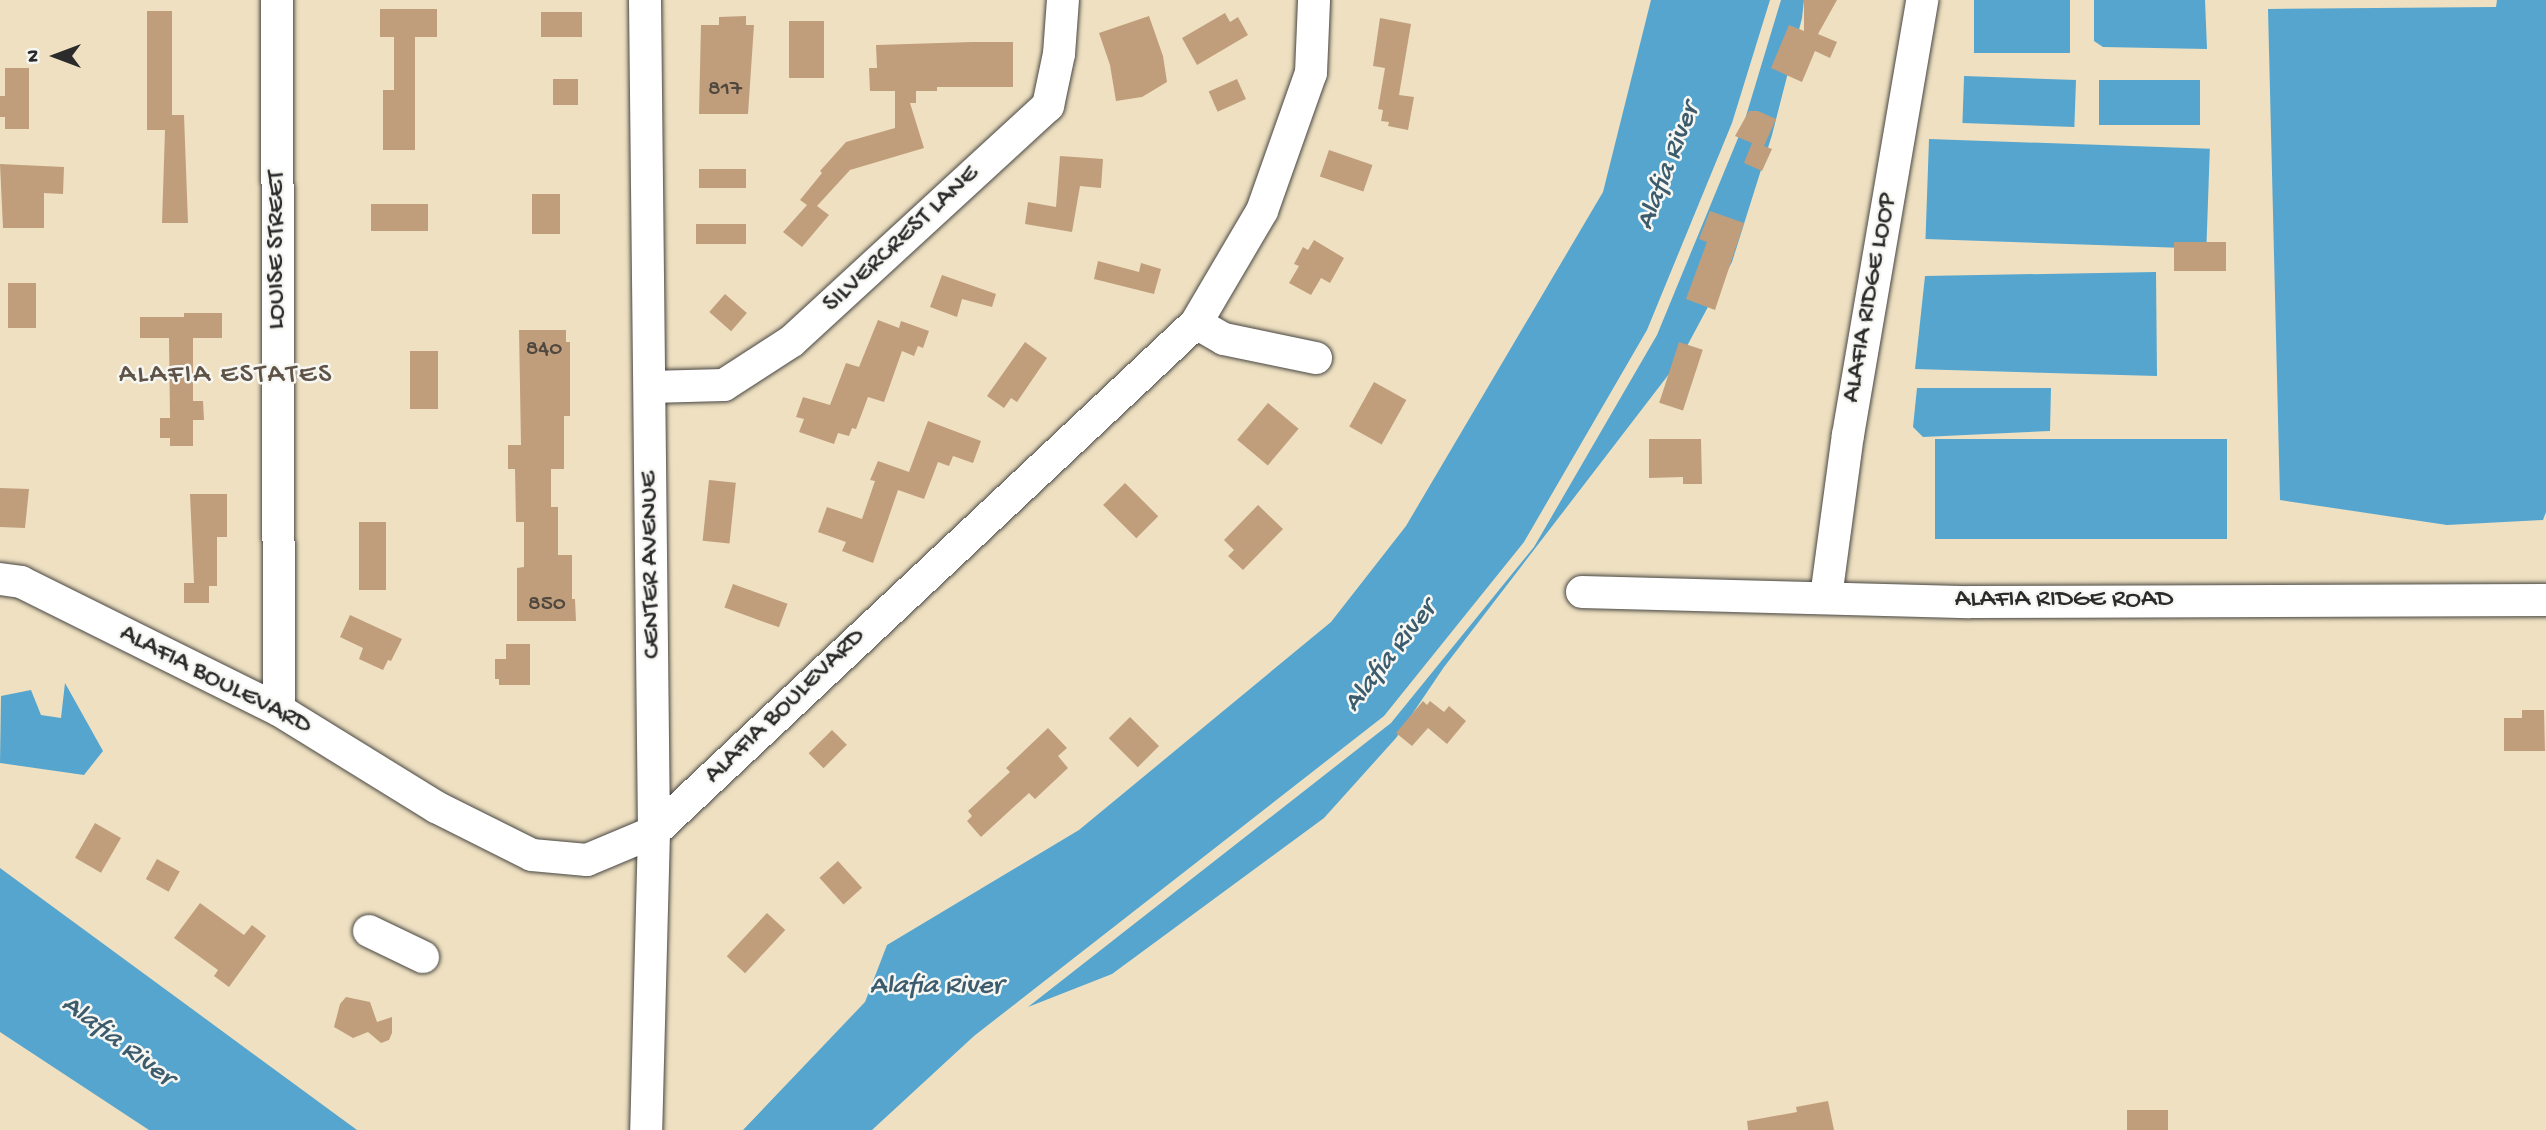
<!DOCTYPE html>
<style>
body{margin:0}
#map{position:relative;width:2546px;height:1130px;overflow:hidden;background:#eee0c1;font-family:"Gochi Hand",sans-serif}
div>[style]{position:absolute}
.water>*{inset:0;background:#55a5cf;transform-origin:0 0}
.building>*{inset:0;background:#c09e7c;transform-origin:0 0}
.roads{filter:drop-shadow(0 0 2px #484642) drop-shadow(0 0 2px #484642)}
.minor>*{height:32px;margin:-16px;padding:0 16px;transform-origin:16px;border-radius:16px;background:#fff}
span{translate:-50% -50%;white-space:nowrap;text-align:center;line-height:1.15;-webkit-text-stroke:5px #f6f6f2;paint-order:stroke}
.number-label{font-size:23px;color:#50483f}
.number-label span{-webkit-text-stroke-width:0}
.street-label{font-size:26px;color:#2b2b2b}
.water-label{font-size:28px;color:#3c5c6d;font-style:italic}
.neighbourhood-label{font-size:28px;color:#5f5347;letter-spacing:2px}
.north{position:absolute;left:21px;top:21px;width:70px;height:70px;-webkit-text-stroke:5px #f6f6f2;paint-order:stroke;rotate:270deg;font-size:19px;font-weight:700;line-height:28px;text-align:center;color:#2b2b2b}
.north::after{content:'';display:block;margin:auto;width:24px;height:32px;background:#2b2b2b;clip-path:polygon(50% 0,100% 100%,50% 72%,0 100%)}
</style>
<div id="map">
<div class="water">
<div style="clip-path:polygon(1651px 0,1770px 0,1732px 123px,1647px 330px,1524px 542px,1384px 716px,974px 1036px,872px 1130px,743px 1130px,865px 1002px,887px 945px,1079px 830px,1331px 622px,1406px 526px,1603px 192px)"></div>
<div style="clip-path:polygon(1781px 0,1804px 0,1802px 18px,1772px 135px,1732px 262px,1679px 361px,1444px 667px,1396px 738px,1324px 818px,1112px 974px,1028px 1007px,1391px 723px,1534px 547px,1657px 335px,1743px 126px)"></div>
<div style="left:1974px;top:0;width:96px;height:53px"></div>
<div style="clip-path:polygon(2094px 0,2205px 0,2207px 49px,2103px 47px,2094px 41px)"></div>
<div style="clip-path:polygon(2497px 0,2546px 0,2546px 512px,2543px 520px,2447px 525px,2280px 500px,2268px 9px,2496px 7px)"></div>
<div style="left:2076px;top:80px;width:47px;height:112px;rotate:92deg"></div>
<div style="left:2099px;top:80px;width:101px;height:45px"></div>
<div style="left:1929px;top:139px;width:281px;height:100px;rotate:2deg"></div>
<div style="clip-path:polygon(2156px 272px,2157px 376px,1915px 369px,1925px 276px)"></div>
<div style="clip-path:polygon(1917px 388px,2051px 388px,2050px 431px,1923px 437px,1913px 427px)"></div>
<div style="left:2227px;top:439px;width:100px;height:292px;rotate:90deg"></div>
<div style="clip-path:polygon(65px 683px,103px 751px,84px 775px,0 763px,1px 696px,31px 690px,41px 715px,61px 718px)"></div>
<div style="clip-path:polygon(0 868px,357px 1130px,149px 1130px,0 1032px)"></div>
</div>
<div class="building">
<div style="clip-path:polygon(1804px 0,1837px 0,1818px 34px,1837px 42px,1830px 58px,1815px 51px,1802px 82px,1771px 68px,1789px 25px,1804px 31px)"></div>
<div style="clip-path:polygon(380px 9px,437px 9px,437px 37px,415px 37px,415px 150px,383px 150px,383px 90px,394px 90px,394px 37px,380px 37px)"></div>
<div style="clip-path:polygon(147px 11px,172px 11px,172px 115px,184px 115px,188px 223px,162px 223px,165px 130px,147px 130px)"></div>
<div style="left:541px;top:12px;width:41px;height:25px"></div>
<div style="clip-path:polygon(1225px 13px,1230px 22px,1238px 17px,1248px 35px,1197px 65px,1182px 38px)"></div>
<div style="clip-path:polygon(746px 16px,746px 25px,754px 25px,748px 114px,699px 114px,701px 25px,719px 25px,719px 17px)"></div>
<div style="clip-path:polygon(1149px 16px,1163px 56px,1167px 82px,1142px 97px,1116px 101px,1110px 65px,1099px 33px)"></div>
<div style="clip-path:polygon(1380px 18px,1411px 24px,1399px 95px,1414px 97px,1408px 130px,1388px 126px,1389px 122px,1381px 121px,1383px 110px,1378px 109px,1385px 68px,1373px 66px)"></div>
<div style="left:789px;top:21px;width:35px;height:57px"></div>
<div style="clip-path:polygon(972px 42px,1013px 42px,1013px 87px,937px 87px,937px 91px,916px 91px,916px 103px,910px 103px,924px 148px,850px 170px,817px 206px,829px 215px,802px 247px,783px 232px,807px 205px,800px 200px,822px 173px,820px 171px,846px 142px,895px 128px,895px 91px,870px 91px,869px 68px,877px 68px,876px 45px)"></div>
<div style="clip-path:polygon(5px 68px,29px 68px,29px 129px,5px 129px,5px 117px,0 117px,0 96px,5px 96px)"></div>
<div style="left:553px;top:79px;width:25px;height:26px"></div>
<div style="left:1237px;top:79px;width:22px;height:31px;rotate:66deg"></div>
<div style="clip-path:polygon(1749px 111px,1758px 111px,1776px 119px,1764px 146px,1772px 149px,1762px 171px,1744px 163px,1752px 143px,1735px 136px)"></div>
<div style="left:1329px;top:150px;width:46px;height:28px;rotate:19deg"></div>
<div style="clip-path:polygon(1060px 156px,1103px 159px,1101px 188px,1080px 186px,1072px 232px,1025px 224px,1028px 202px,1056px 207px)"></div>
<div style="clip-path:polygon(0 164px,64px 167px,63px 194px,44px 193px,44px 228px,3px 228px)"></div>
<div style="left:699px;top:169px;width:47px;height:19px"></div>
<div style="left:532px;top:194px;width:28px;height:40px"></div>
<div style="left:371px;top:204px;width:57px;height:27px"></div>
<div style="clip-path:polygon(1710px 211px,1744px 223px,1715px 310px,1686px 299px,1707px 242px,1699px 239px)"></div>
<div style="left:696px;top:224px;width:50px;height:20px"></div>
<div style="clip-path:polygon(1314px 240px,1344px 258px,1330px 283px,1321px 278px,1311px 295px,1289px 283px,1299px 266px,1294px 264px,1303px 247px,1308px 250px)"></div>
<div style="left:2174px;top:242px;width:52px;height:29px"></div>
<div style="clip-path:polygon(1098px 261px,1139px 272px,1141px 263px,1161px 269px,1154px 294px,1094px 279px)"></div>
<div style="clip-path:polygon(942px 275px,996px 294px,992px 307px,962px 299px,957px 317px,930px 307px)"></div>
<div style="left:8px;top:283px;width:28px;height:45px"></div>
<div style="left:725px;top:294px;width:29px;height:24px;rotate:41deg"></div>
<div style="clip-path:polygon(184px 313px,222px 313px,222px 338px,193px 338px,193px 401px,203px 401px,204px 420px,193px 420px,193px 446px,170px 446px,170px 438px,160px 438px,160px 418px,170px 418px,169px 338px,140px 338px,140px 317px,184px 317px)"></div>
<div style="clip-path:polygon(878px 320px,899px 328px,901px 321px,929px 331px,923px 348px,918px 346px,914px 356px,902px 351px,884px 402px,868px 397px,856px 429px,852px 428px,849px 436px,838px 433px,834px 444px,799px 432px,804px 419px,796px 417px,803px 397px,830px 405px,846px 363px,859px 367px)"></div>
<div style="clip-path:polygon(519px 330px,566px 330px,566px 342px,570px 342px,570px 416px,564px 416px,564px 469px,551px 469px,551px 507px,558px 507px,558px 555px,572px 555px,572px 599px,575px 599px,576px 621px,517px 621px,517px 568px,524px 567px,524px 522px,516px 522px,515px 469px,508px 469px,508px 445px,521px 445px)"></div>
<div style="clip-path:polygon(1025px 342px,1047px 358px,1017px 402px,1011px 398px,1004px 408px,987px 396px)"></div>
<div style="left:1679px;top:342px;width:25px;height:64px;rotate:18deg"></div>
<div style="left:410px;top:351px;width:28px;height:58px"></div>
<div style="left:1374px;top:382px;width:37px;height:51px;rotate:29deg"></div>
<div style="left:1268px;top:403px;width:40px;height:48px;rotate:40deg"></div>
<div style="clip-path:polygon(928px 421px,981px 441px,973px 463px,953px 456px,949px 466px,938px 462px,924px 499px,898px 490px,873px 563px,842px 551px,846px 542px,818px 532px,827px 507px,862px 519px,875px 481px,870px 480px,878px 461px,909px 472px)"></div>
<div style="clip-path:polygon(1649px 439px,1701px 439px,1702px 484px,1683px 484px,1683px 477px,1649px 478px)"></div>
<div style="left:709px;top:480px;width:27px;height:61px;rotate:6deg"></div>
<div style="left:1125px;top:483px;width:47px;height:31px;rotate:45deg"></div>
<div style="clip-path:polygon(0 488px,29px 489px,25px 528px,0 527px)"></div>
<div style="clip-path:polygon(190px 494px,227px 494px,227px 537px,217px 537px,217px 586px,209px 586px,209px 603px,184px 603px,184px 583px,194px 583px)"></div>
<div style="clip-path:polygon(1258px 505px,1283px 529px,1243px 570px,1228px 556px,1234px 550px,1224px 540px)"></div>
<div style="left:359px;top:522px;width:27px;height:68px"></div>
<div style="left:733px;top:584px;width:58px;height:25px;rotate:20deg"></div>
<div style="clip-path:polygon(350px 615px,402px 639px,391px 661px,388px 660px,383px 670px,359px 659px,363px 648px,340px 637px)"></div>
<div style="clip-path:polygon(506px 644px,530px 644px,530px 685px,499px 685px,499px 679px,495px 679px,495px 659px,506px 659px)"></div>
<div style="clip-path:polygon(1423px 701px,1427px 705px,1430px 701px,1444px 712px,1449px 706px,1466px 721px,1447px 744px,1428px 728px,1412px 746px,1396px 733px)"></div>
<div style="clip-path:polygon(2522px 710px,2544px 710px,2545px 751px,2504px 751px,2504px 718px,2522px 718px)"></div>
<div style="left:1130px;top:717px;width:41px;height:30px;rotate:45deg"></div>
<div style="clip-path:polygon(1048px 728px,1067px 748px,1058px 756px,1068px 768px,1035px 799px,1029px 793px,981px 837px,967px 821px,972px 816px,968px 811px,1010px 772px,1006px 768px)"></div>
<div style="left:832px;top:730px;width:21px;height:33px;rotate:45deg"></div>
<div style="left:95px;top:823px;width:30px;height:40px;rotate:30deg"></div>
<div style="left:157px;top:859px;width:26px;height:23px;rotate:29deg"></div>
<div style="left:838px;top:861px;width:36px;height:25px;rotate:48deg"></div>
<div style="clip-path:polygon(200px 903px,244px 935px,252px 925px,266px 936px,229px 987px,214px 976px,218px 970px,174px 938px)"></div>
<div style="left:767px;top:913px;width:25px;height:59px;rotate:43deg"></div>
<div style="clip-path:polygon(346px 997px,370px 1002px,377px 1022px,392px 1017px,392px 1033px,389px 1040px,381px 1043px,368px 1032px,353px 1038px,334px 1027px,340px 1004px)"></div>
<div style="clip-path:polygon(1828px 1101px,1834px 1130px,1748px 1130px,1747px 1121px,1797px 1112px,1796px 1107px)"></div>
<div style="left:2127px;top:1110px;width:41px;height:20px"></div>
</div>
<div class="roads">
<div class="minor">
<div style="left:277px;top:0;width:710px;rotate:89.84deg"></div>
<div style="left:645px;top:0;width:832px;rotate:89.38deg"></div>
<div style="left:654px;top:832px;width:298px;rotate:91.5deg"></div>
<div style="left:1196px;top:323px;width:32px;rotate:30deg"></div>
<div style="left:1224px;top:339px;width:94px;rotate:11.7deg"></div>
<div style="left:650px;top:387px;width:74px;rotate:-1.5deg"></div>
<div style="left:724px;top:385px;width:81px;rotate:-32.9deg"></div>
<div style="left:792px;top:341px;width:348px;rotate:-42.6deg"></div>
<div style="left:1048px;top:106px;width:53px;rotate:-78.1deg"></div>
<div style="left:1059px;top:54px;width:54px;rotate:-85.8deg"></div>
<div style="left:0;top:579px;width:21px;rotate:8deg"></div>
<div style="left:21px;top:582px;width:288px;rotate:26.4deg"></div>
<div style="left:279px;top:710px;width:185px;rotate:31.7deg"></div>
<div style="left:436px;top:807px;width:107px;rotate:26.6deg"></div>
<div style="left:532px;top:855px;width:55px;rotate:5.2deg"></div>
<div style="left:587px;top:860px;width:73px;rotate:-22.7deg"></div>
<div style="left:654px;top:832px;width:744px;rotate:-43.2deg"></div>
<div style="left:1196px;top:323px;width:130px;rotate:-59.5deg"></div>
<div style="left:1262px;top:211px;width:146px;rotate:-70.5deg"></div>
<div style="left:1311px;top:73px;width:73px;rotate:-87.6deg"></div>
<div style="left:1582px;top:592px;width:388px;rotate:1.5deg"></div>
<div style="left:1970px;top:602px;width:576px;rotate:-0.2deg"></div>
<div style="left:1826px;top:597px;width:163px;rotate:-82.3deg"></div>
<div style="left:1848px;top:435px;width:441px;rotate:-80.3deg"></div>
<div style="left:369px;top:931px;width:60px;rotate:25.7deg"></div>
</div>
</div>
<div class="number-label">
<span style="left:725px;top:90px">817</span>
<span style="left:544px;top:350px">840</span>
<span style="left:547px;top:605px">850</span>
</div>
<div class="street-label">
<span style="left:902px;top:240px;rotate:-43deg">SILVERCREST LANE</span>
<span style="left:278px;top:250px;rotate:-90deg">LOUISE STREET</span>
<span style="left:1871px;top:298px;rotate:-80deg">ALAFIA RIDGE LOOP</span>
<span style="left:652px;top:565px;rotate:-91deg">CENTER AVENUE</span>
<span style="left:2064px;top:601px">ALAFIA RIDGE ROAD</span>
<span style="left:215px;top:681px;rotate:27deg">ALAFIA BOULEVARD</span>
<span style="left:786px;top:707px;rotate:-44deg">ALAFIA BOULEVARD</span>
</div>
<div class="water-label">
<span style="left:1669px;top:167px;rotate:-69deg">Alafia River</span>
<span style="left:1391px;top:657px;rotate:-52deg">Alafia River</span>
<span style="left:936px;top:987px">Alafia River</span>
<span style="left:117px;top:1042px;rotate:37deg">Alafia River</span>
</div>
<div class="neighbourhood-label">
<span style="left:226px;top:376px">ALAFIA ESTATES</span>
</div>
<div class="north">N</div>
</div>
